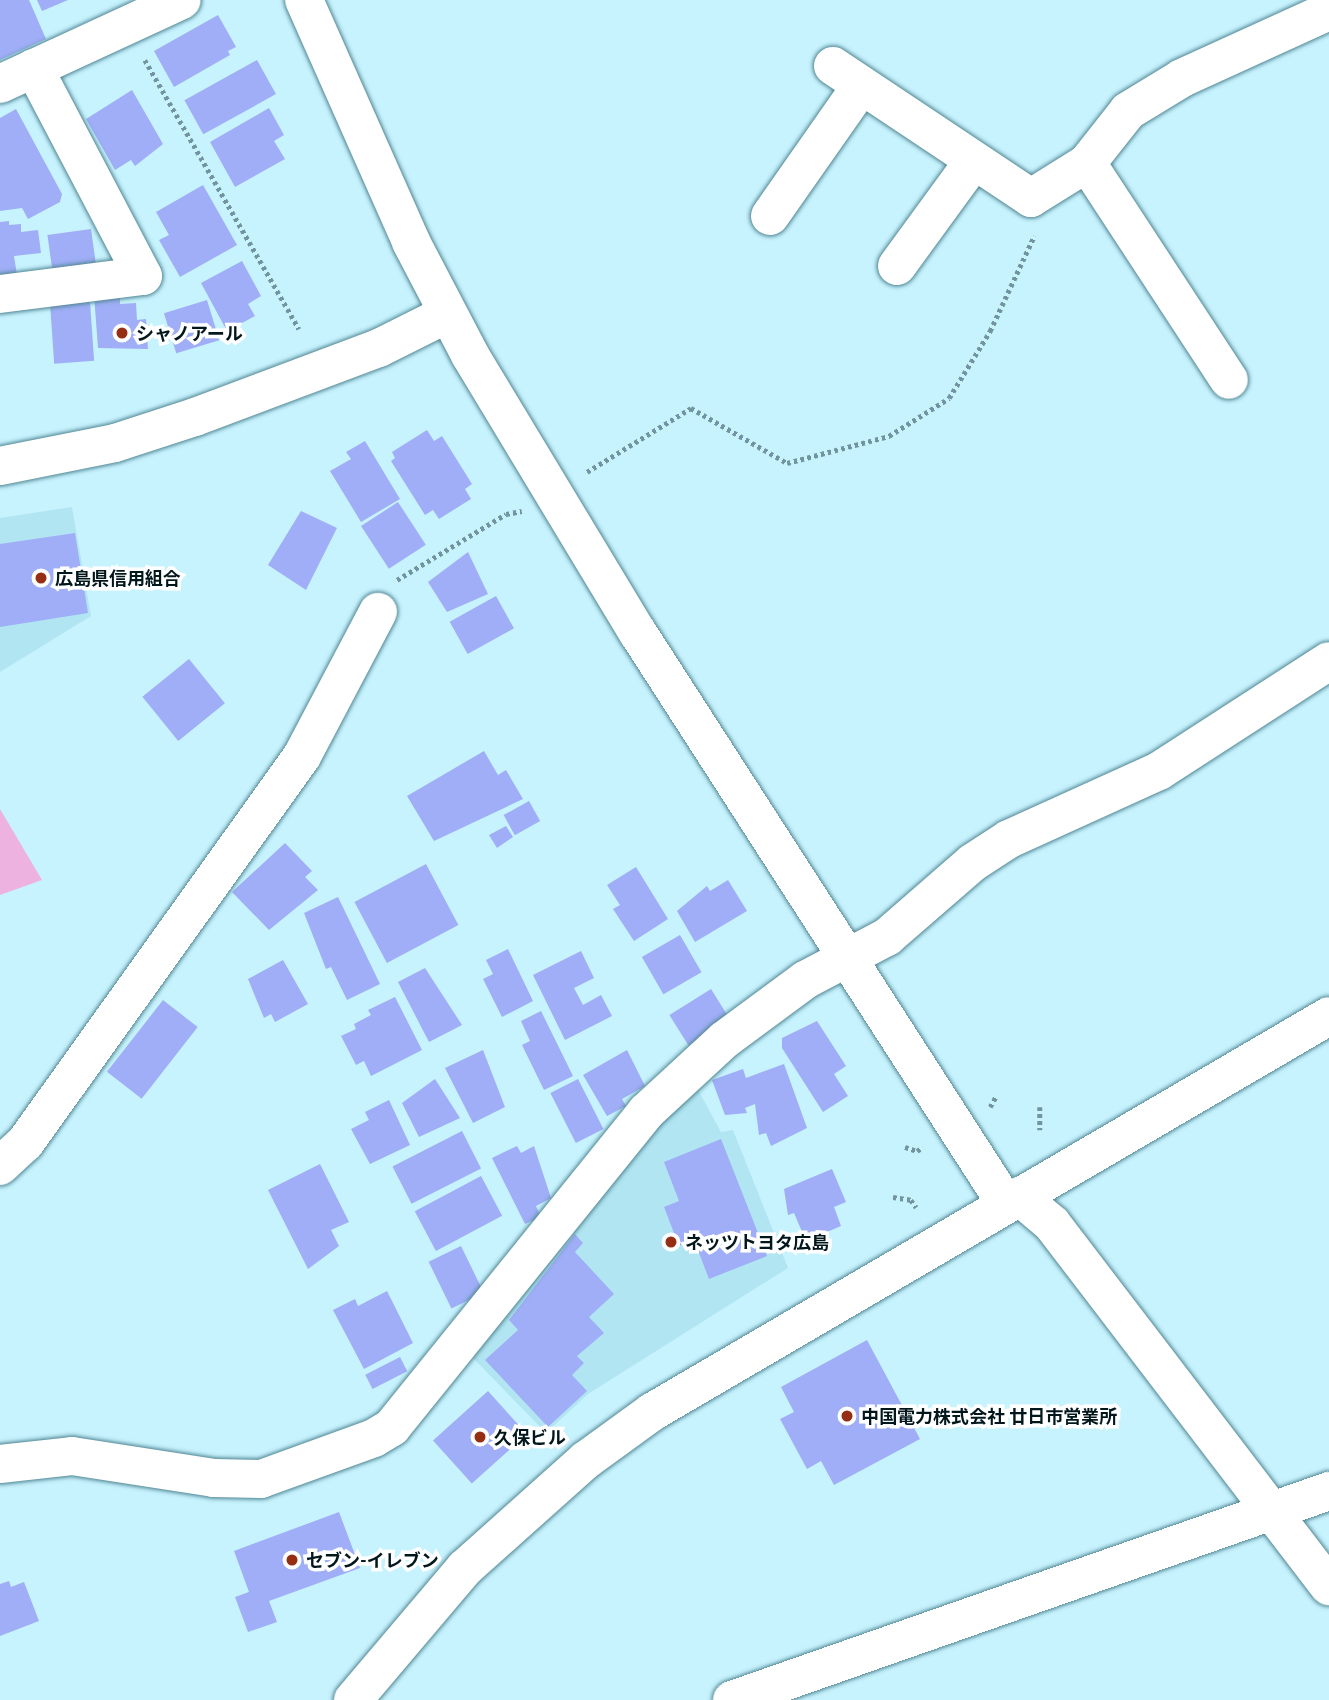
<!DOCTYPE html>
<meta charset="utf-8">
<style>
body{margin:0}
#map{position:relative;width:1329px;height:1700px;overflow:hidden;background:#c7f3fe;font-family:Lato,"Noto Sans JP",sans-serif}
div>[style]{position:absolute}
.built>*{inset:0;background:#b2e5f2}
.green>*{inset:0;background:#eeb2e0}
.building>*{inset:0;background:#9faef7;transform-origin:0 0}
.path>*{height:4.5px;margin-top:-2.25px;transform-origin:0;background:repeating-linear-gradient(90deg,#72959d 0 3.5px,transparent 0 7px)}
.roads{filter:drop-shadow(0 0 2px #508693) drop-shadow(0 0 2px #508693)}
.minor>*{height:38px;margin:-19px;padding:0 19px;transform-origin:19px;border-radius:19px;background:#fff}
.dots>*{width:19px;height:19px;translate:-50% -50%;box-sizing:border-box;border:4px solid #fff;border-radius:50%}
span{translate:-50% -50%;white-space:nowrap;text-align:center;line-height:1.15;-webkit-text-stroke:7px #fff;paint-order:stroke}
.poi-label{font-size:18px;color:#02171c;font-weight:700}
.left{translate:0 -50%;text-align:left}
</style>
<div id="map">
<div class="built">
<div style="clip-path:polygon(72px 507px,91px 616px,0 672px,0 518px)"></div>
<div style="clip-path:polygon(697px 1088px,721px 1132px,733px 1130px,788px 1268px,588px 1394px,546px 1433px,473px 1358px,655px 1129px)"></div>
</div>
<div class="green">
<div style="clip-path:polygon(0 809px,42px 880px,0 895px)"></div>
</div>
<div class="building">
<div style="clip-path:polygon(0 0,29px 0,46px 39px,0 60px)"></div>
<div style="clip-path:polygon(37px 0,68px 0,42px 11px)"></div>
<div style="clip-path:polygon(218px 15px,236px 47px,228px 51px,230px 55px,174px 87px,154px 51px)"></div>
<div style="left:257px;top:60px;width:39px;height:83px;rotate:61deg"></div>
<div style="clip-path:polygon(132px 90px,163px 144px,135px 166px,131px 160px,115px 170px,86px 119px)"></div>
<div style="clip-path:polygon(269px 108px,284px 135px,274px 141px,285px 159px,235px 187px,210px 142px)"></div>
<div style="clip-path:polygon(16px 109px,62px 194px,60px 202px,28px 219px,22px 208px,0 211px,0 118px)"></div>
<div style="clip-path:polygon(203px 185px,237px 245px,180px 277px,159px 240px,169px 235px,156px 212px)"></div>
<div style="clip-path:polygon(9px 221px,9px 225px,21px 224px,21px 232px,38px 230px,41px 253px,14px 256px,17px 275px,0 278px,0 222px)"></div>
<div style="left:91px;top:229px;width:35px;height:44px;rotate:82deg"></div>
<div style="clip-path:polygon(242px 261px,261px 296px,248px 304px,255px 316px,227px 331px,201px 283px)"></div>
<div style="clip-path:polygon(120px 293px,120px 304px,136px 303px,137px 320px,146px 319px,148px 349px,98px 348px,94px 295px)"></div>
<div style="left:207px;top:300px;width:42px;height:45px;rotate:73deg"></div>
<div style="left:90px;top:302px;width:59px;height:40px;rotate:86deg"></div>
<div style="clip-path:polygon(427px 430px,434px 441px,442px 436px,472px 484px,465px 489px,471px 499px,439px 519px,433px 510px,425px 515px,391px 461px,395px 458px,392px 452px)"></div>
<div style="clip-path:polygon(365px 441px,400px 499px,361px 522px,330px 471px,351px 459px,346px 452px)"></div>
<div style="left:398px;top:502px;width:51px;height:44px;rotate:57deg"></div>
<div style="clip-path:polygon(301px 511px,337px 528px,306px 590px,268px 565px)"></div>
<div style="clip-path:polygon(75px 533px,88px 613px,0 627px,0 544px)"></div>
<div style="clip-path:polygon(468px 552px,488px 594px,447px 612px,428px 582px)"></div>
<div style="left:496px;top:596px;width:37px;height:53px;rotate:61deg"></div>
<div style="left:189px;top:659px;width:57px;height:60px;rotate:51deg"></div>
<div style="clip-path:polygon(484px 751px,498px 775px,506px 770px,523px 799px,434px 841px,407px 796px)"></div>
<div style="left:529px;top:801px;width:23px;height:29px;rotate:61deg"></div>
<div style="clip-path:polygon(506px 826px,513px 837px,497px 848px,489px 835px)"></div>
<div style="clip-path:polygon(285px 843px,312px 871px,305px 877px,318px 890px,269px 930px,232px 892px)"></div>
<div style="left:426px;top:864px;width:69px;height:81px;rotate:62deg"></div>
<div style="clip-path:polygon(636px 867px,668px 919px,634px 941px,613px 909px,620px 905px,607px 885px)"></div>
<div style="clip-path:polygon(728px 880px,747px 911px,695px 942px,677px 911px,707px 886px,710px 891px)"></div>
<div style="clip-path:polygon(338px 897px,380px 984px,347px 1000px,331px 967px,326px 969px,304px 913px)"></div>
<div style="left:680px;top:935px;width:43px;height:44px;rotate:60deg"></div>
<div style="clip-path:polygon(508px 949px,533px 1001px,502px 1017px,483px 979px,493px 974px,486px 960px)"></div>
<div style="clip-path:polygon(581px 951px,594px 978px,574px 988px,583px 1005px,601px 995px,612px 1016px,565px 1040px,533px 975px)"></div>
<div style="clip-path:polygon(283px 960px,308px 1004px,275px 1022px,271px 1014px,264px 1018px,248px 979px)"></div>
<div style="clip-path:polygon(425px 968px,462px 1025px,429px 1042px,398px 982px)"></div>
<div style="left:711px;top:989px;width:36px;height:49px;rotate:58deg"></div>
<div style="clip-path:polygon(395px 997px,422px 1050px,371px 1076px,364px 1061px,356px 1065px,341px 1036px,356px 1029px,354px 1024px,371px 1015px,368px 1010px)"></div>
<div style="left:163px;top:1000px;width:44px;height:91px;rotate:38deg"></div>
<div style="clip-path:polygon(541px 1011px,573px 1076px,544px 1090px,522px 1045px,530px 1041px,521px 1021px)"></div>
<div style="clip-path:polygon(817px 1021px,846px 1066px,834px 1074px,848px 1096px,823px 1112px,782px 1048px,782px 1038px)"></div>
<div style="clip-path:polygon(483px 1050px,505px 1107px,473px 1123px,445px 1068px)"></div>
<div style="clip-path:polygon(627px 1050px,645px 1086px,622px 1099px,626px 1106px,607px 1116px,583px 1075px)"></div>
<div style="clip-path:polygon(784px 1064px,807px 1128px,771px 1146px,766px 1133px,759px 1135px,755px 1104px,745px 1108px,747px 1113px,725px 1115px,712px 1080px,743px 1069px,746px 1078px)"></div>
<div style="clip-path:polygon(435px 1079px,460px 1118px,419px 1137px,402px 1103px)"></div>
<div style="left:578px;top:1079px;width:56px;height:31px;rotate:63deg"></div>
<div style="clip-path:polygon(389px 1100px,410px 1145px,370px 1164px,351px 1129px,369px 1120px,365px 1112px)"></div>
<div style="left:462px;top:1131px;width:42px;height:78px;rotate:63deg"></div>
<div style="clip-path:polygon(721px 1139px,767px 1256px,709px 1279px,694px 1240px,679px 1246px,664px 1207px,679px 1201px,664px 1162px)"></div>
<div style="clip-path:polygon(517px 1146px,521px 1153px,534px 1146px,551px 1198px,536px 1206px,541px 1217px,525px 1224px,492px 1158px)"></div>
<div style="clip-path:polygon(320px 1164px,349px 1222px,331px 1230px,339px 1246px,308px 1269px,268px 1190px)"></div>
<div style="clip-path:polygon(832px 1169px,846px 1202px,834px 1207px,841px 1226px,806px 1241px,794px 1213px,788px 1215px,784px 1189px)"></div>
<div style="left:481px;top:1176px;width:45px;height:75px;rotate:62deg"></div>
<div style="clip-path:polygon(575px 1234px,583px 1243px,575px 1252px,614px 1294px,589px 1317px,604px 1333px,577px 1356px,584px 1363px,572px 1375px,587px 1391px,548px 1427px,485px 1360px,518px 1330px,509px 1320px)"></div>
<div style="left:461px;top:1246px;width:52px;height:36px;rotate:64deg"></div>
<div style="clip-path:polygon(387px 1291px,413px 1343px,364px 1369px,333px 1310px,355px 1299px,358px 1306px)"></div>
<div style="clip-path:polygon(867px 1340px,920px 1439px,834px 1485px,821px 1461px,807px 1469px,780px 1419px,794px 1412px,781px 1387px)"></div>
<div style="left:400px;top:1357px;width:16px;height:39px;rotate:63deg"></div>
<div style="left:488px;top:1391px;width:58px;height:74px;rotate:48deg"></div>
<div style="clip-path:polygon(339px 1512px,360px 1568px,269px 1601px,277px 1622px,248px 1632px,235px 1597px,249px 1592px,234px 1551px)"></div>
<div style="clip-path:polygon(9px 1581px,11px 1587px,24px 1582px,39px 1621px,0 1636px,0 1584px)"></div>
</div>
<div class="path">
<div style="left:145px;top:60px;width:310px;rotate:60.2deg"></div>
<div style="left:587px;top:472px;width:122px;rotate:-31.6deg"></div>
<div style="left:691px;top:408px;width:111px;rotate:29.8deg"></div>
<div style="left:787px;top:463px;width:106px;rotate:-14.8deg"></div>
<div style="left:889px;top:436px;width:71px;rotate:-32.3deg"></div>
<div style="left:949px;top:398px;width:79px;rotate:-58.5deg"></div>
<div style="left:990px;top:331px;width:105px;rotate:-65.1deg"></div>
<div style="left:397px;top:580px;width:127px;rotate:-31.2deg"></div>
<div style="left:506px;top:514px;width:16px;rotate:-11deg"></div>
<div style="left:990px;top:1107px;width:13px;rotate:-61deg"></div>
<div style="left:1040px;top:1107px;width:23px;rotate:90deg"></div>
<div style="left:905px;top:1147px;width:13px;rotate:18deg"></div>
<div style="left:917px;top:1151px;width:7px;rotate:-34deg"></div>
<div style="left:893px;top:1197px;width:18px;rotate:9deg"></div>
<div style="left:911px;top:1200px;width:9px;rotate:54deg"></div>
</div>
<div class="roads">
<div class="minor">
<div style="left:304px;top:0;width:265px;rotate:66.1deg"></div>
<div style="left:411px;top:242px;width:127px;rotate:62.4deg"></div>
<div style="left:470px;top:355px;width:325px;rotate:58.9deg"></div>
<div style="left:638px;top:633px;width:679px;rotate:57.2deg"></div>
<div style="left:833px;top:66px;width:238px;rotate:33.7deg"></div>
<div style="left:1031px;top:198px;width:66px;rotate:-32deg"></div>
<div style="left:1087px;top:163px;width:66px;rotate:-51.7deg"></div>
<div style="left:1128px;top:111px;width:63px;rotate:-31.4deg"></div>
<div style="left:1182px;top:78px;width:162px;rotate:-24.5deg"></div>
<div style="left:0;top:84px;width:200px;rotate:-24.8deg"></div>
<div style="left:1087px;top:163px;width:259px;rotate:56.8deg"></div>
<div style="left:770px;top:216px;width:159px;rotate:-55deg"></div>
<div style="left:897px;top:266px;width:127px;rotate:-53.9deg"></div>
<div style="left:0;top:294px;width:144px;rotate:-7.2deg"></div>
<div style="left:143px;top:276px;width:235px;rotate:-117.7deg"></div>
<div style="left:0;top:466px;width:117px;rotate:-11.3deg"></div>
<div style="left:115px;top:443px;width:84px;rotate:-18deg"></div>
<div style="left:195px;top:417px;width:197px;rotate:-20.6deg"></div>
<div style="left:379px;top:348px;width:76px;rotate:-26.6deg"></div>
<div style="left:0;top:1166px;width:34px;rotate:-43deg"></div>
<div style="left:25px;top:1143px;width:476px;rotate:-54.4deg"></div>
<div style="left:302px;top:756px;width:163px;rotate:-62.2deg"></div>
<div style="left:1019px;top:1196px;width:43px;rotate:40.3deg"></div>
<div style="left:1052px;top:1224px;width:456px;rotate:52.6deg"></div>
<div style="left:0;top:1464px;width:72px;rotate:-6.3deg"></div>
<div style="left:72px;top:1456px;width:144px;rotate:8.8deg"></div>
<div style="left:214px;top:1478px;width:47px;rotate:1.2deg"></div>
<div style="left:261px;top:1479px;width:120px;rotate:-19.9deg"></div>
<div style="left:374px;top:1438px;width:21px;rotate:-31deg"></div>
<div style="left:392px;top:1427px;width:405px;rotate:-51.1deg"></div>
<div style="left:646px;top:1112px;width:106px;rotate:-42.7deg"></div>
<div style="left:724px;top:1040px;width:101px;rotate:-36.5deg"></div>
<div style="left:805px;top:980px;width:93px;rotate:-27.7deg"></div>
<div style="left:887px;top:937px;width:113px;rotate:-41deg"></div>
<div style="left:972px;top:863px;width:44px;rotate:-33deg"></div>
<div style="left:1009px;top:839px;width:165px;rotate:-24.4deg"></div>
<div style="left:1159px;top:771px;width:202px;rotate:-32.9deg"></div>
<div style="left:353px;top:1700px;width:173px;rotate:-49.7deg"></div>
<div style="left:465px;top:1568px;width:162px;rotate:-41.8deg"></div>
<div style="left:586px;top:1460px;width:82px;rotate:-36deg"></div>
<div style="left:652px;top:1412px;width:784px;rotate:-30.32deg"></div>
<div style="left:732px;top:1700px;width:633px;rotate:-19.29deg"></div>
</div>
</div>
<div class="dots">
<div style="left:122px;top:333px;background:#962e14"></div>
<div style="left:41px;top:578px;background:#962e14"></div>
<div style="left:671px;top:1242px;background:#962e14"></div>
<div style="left:847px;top:1416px;background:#962e14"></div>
<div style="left:480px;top:1437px;background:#962e14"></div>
<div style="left:292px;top:1560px;background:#962e14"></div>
</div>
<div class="poi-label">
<span class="left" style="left:136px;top:333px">シャノアール</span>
<span class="left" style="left:55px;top:578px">広島県信用組合</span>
<span class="left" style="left:685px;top:1242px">ネッツトヨタ広島</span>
<span class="left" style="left:861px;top:1416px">中国電力株式会社 廿日市営業所</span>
<span class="left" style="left:494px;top:1437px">久保ビル</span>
<span class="left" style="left:306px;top:1560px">セブン-イレブン</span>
</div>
</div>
